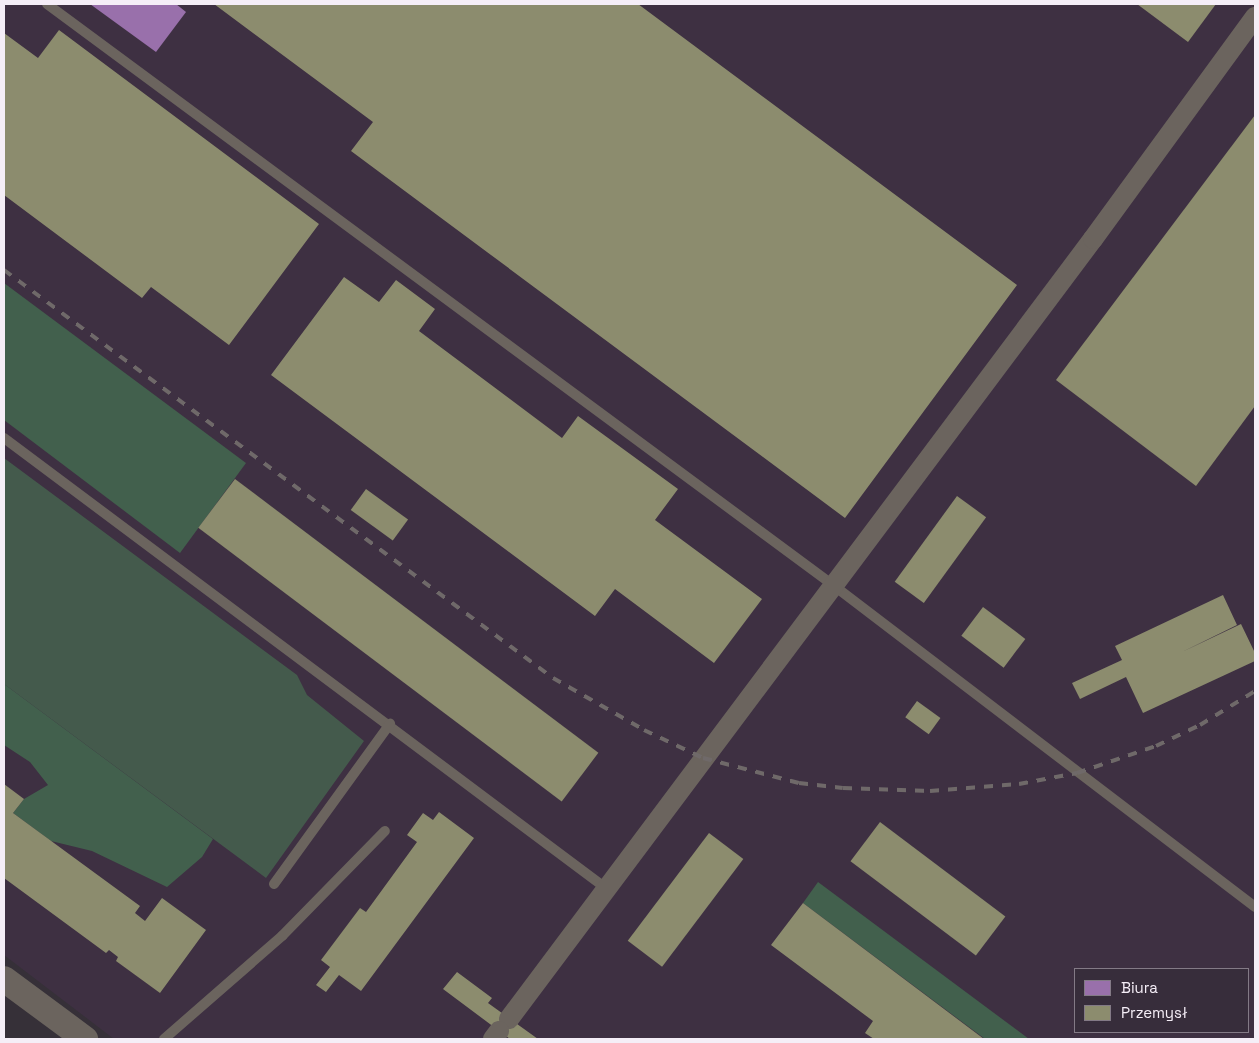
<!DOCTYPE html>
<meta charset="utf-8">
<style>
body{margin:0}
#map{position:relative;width:1259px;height:1043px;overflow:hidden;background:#363038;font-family:"Space Grotesk",sans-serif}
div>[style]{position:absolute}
.built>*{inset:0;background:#3e3042}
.green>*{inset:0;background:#445a4c}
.forest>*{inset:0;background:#42604d}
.offices>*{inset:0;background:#9970ab}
.industry>*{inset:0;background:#8c8c6e;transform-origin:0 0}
.service>*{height:10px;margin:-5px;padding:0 5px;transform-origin:5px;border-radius:5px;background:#6b645e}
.minor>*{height:20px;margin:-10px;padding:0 10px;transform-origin:10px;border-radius:10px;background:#6b645e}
.tertiary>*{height:26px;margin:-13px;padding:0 13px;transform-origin:13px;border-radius:13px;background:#6b645e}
.rail>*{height:4px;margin-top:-2px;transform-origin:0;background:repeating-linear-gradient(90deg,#6f6969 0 9px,transparent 0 18px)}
span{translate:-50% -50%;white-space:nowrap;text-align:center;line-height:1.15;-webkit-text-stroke:5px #372d3b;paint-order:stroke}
.frame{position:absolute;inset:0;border:5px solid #f5eef7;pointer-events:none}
.legend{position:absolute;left:1074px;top:968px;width:175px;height:65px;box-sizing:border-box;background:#372d3b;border:1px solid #837a86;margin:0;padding:6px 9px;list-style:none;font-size:15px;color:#f5eef7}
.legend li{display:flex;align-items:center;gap:10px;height:25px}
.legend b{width:25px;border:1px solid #837a86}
</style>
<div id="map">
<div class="built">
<div style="clip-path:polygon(evenodd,4px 4px,1255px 4px,1255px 1039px,114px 1039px,4px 955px,4px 4px,1075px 969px,1248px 969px,1248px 1032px,1075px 1032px,1075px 969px)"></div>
</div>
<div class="green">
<div style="clip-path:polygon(4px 458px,297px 675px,307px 695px,364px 741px,266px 878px,4px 684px)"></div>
</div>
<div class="forest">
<div style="clip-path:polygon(4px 283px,246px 463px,180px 553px,4px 420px)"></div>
<div style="clip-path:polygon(4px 684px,213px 839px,202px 857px,167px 887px,92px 851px,51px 841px,13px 813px,24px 799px,48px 785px,30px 762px,4px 745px)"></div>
<div style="clip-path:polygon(818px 882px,1029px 1039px,985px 1039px,803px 903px)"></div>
</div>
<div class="offices">
<div style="clip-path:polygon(90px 4px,176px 4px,186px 12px,156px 52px)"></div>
</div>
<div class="industry">
<div style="clip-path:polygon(214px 4px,638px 4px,1017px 285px,845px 518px,351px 151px,373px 122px)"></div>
<div style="clip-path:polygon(1137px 4px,1216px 4px,1188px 42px)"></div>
<div style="clip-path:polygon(59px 30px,319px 224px,229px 345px,151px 287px,142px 298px,4px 195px,4px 33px,38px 58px)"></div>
<div style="clip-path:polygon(1255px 115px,1255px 406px,1196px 486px,1056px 380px)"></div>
<div style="clip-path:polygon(344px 277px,379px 302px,396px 280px,435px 309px,419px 331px,562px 438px,578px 416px,678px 489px,655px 520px,762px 599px,714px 663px,615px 589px,595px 616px,271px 375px)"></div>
<div style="left:235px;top:479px;width:455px;height:61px;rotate:37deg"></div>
<div style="left:366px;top:489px;width:52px;height:26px;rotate:36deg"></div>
<div style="left:957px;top:496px;width:36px;height:106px;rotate:36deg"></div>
<div style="clip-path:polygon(1223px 595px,1237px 625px,1182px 652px,1241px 624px,1255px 653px,1255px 661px,1143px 713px,1126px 677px,1080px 699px,1072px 683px,1122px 660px,1115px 646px)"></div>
<div style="left:983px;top:607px;width:53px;height:36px;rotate:37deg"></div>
<div style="left:917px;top:701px;width:29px;height:20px;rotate:36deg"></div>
<div style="clip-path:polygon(4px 784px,24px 799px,13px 813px,140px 906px,135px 913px,145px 921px,162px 898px,206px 930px,160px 993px,116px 961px,118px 957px,109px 950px,106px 953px,4px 878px)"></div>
<div style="clip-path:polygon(439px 812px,474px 838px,361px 991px,339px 975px,326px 992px,316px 985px,330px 967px,321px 960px,360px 908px,366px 912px,417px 842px,407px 835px,423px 813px,433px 820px)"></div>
<div style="left:880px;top:822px;width:157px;height:49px;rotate:37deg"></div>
<div style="left:709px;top:833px;width:43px;height:135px;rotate:37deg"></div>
<div style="clip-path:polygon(803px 903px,984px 1039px,874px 1039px,865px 1033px,873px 1021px,771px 945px)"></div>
<div style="clip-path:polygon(457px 972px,492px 998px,488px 1003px,538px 1039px,510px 1039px,443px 989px)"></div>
</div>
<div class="service">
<div style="left:47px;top:4px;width:977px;rotate:36.47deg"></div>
<div style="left:833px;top:585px;width:531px;rotate:37.34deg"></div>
<div style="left:4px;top:438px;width:753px;rotate:36.79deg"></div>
<div style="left:274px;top:884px;width:198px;rotate:-54.1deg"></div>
<div style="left:164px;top:1039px;width:157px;rotate:-41.1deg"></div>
<div style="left:282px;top:936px;width:147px;rotate:-45.6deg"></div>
</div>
<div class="minor">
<div style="left:509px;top:1019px;width:974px;rotate:-53.18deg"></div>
<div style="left:1093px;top:239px;width:275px;rotate:-53.9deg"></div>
<div style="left:493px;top:1039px;width:10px;rotate:-53deg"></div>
</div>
<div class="tertiary">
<div style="left:4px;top:979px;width:101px;rotate:36.5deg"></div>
</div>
<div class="rail">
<div style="left:4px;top:270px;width:684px;rotate:36.62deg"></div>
<div style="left:553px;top:678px;width:105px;rotate:29.7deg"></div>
<div style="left:644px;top:730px;width:65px;rotate:25.4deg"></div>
<div style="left:703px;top:758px;width:99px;rotate:14.6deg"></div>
<div style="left:799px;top:783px;width:44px;rotate:6.5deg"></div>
<div style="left:843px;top:788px;width:87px;rotate:2deg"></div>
<div style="left:930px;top:791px;width:89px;rotate:-4.5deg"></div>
<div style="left:1019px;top:784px;width:59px;rotate:-10.7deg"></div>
<div style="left:1077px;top:773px;width:83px;rotate:-18.9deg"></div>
<div style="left:1156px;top:746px;width:49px;rotate:-25.5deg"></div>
<div style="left:1200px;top:725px;width:65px;rotate:-31.7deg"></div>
</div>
<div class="frame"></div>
<ul class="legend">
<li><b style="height:14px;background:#9970ab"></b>Biura</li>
<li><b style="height:14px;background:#8c8c6e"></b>Przemysł</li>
</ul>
</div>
